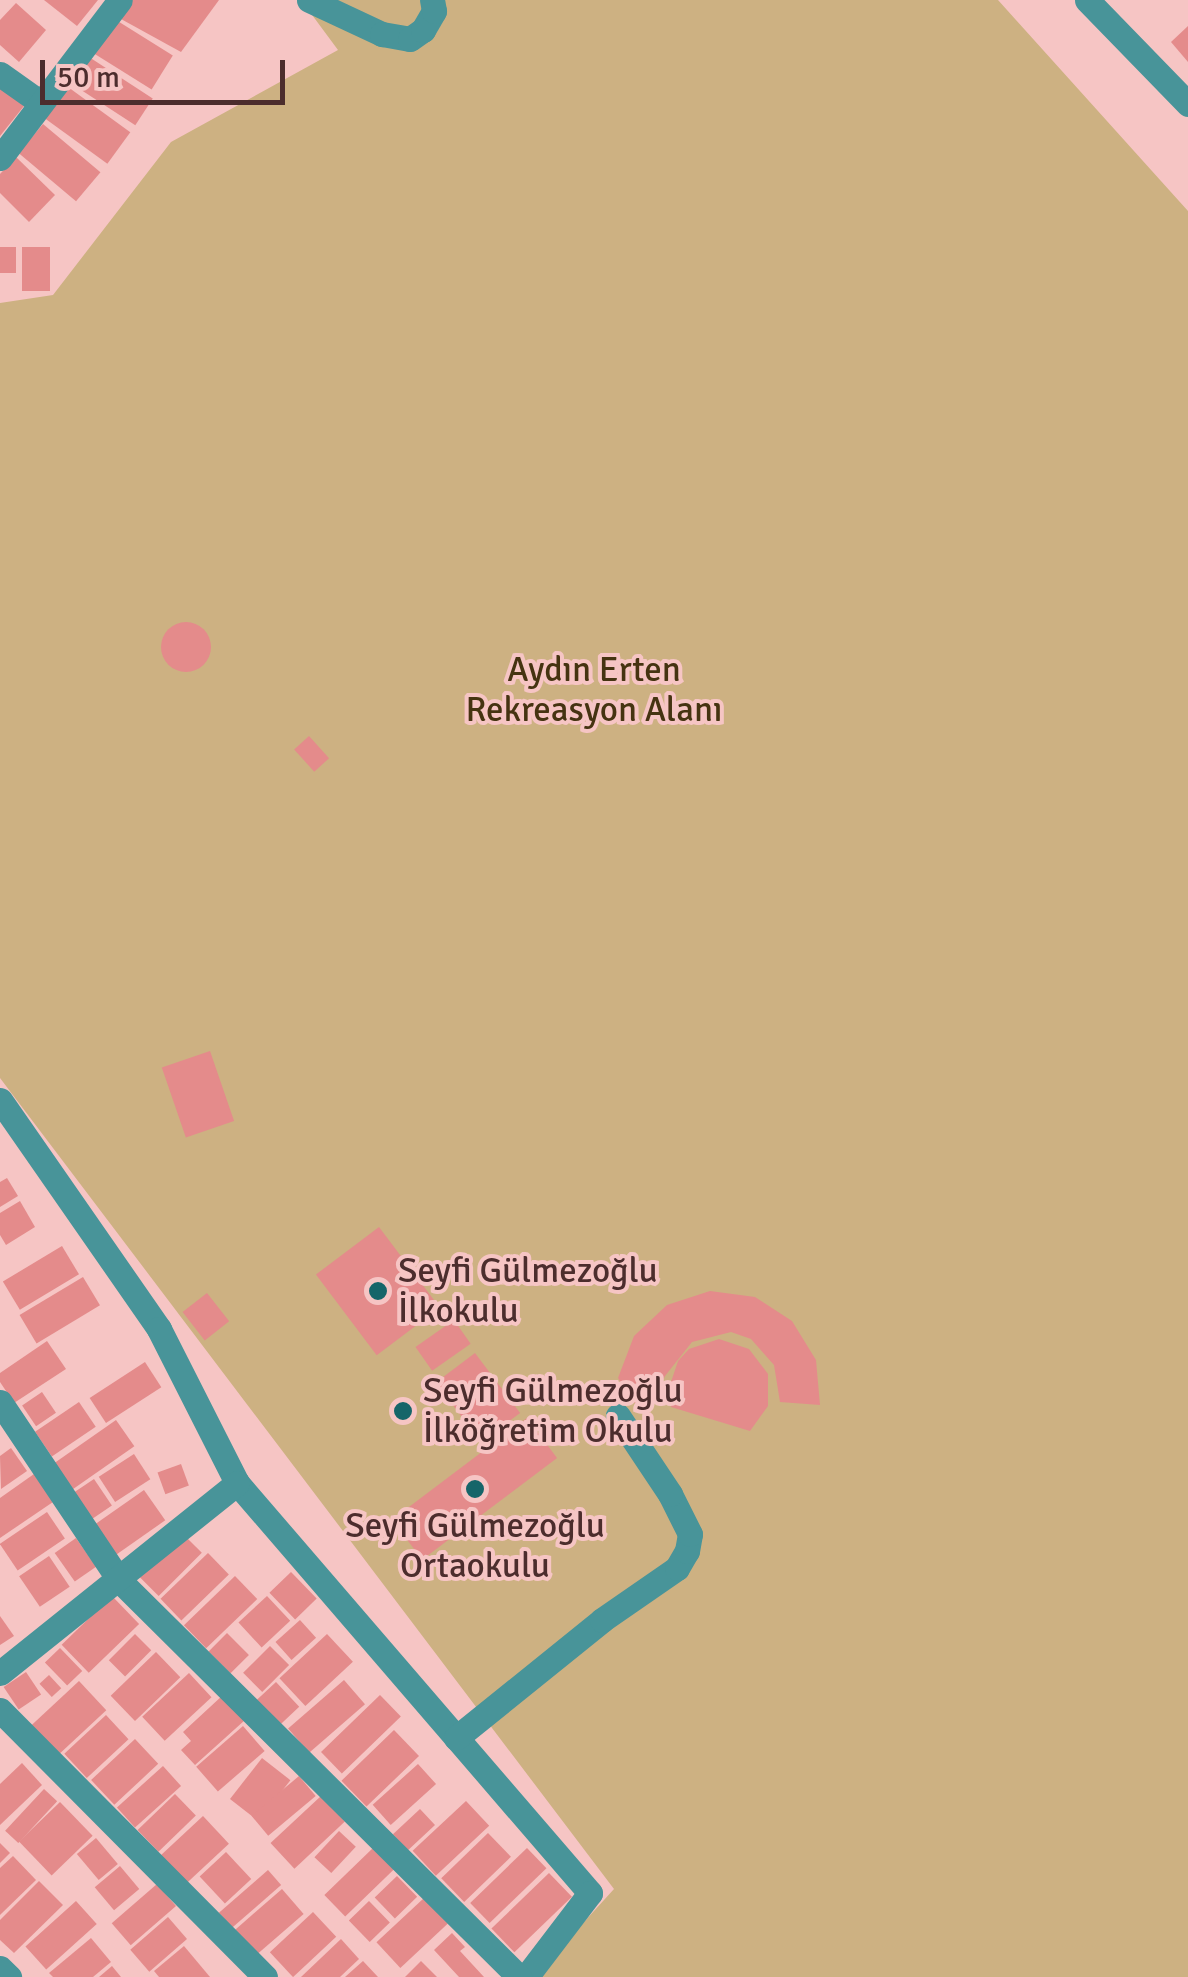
<!DOCTYPE html>
<meta charset="utf-8">
<style>
body{margin:0}
#map{position:relative;width:1188px;height:1977px;overflow:hidden;background:#f6c5c4;font-family:Signika,sans-serif}
div>[style]{position:absolute}
.green>*{inset:0;background:#cdb182}
.building>*{inset:0;background:#e48b8b;transform-origin:0 0}
.round{border-radius:50%}
.minor>*{height:25px;margin:-12.5px;padding:0 12.5px;transform-origin:12.5px;border-radius:12.5px;background:#489499}
.dots>*{width:28px;height:28px;translate:-50% -50%;box-sizing:border-box;border:5px solid #f6c5c4;border-radius:50%}
span{translate:-50% -50%;white-space:nowrap;text-align:center;line-height:1.15;-webkit-text-stroke:8px #f6c5c4;paint-order:stroke}
.park-label{font-size:35px;color:#453311}
.poi-label{font-size:35px;color:#4c2d2d}
.left{translate:0 -50%;text-align:left}
.scale{position:absolute;left:40px;top:60px;width:245px;height:45px;box-sizing:border-box;border:5px solid #4c2d2d;border-top:0;padding-left:12px;font-size:30px;line-height:35px;white-space:nowrap;color:#4c2d2d;-webkit-text-stroke:8px #f6c5c4;paint-order:stroke}
</style>
<div id="map">
<div class="green">
<div style="clip-path:polygon(301px 0,998px 0,1188px 211px,1188px 1977px,534px 1977px,614px 1889px,0 1078px,0 303px,53px 295px,171px 142px,338px 50px)"></div>
</div>
<div class="building">
<div style="clip-path:polygon(44px 0,98px 0,77px 26px)"></div>
<div style="clip-path:polygon(132px 0,219px 0,181px 52px,121px 19px)"></div>
<div style="clip-path:polygon(16px 3px,46px 30px,19px 62px,0 45px,0 20px)"></div>
<div style="left:116px;top:20px;width:67px;height:40px;rotate:32deg"></div>
<div style="clip-path:polygon(1188px 26px,1188px 62px,1171px 42px)"></div>
<div style="left:89px;top:57px;width:76px;height:32px;rotate:33deg"></div>
<div style="clip-path:polygon(0 86px,24px 106px,0 136px)"></div>
<div style="left:68px;top:87px;width:77px;height:39px;rotate:36deg"></div>
<div style="left:43px;top:124px;width:75px;height:38px;rotate:40deg"></div>
<div style="clip-path:polygon(16px 157px,55px 195px,29px 222px,0 193px,0 174px)"></div>
<div style="left:0;top:247px;width:16px;height:26px"></div>
<div style="left:22px;top:247px;width:28px;height:44px"></div>
<div class="round" style="left:161px;top:622px;width:50px;height:50px"></div>
<div style="left:309px;top:736px;width:30px;height:20px;rotate:48deg"></div>
<div style="left:210px;top:1051px;width:74px;height:51px;rotate:71deg"></div>
<div style="clip-path:polygon(7px 1178px,18px 1196px,0 1207px,0 1182px)"></div>
<div style="clip-path:polygon(20px 1201px,35px 1227px,6px 1245px,0 1235px,0 1213px)"></div>
<div style="left:379px;top:1227px;width:101px;height:79px;rotate:53deg"></div>
<div style="left:62px;top:1246px;width:33px;height:69px;rotate:59deg"></div>
<div style="left:83px;top:1277px;width:33px;height:74px;rotate:59deg"></div>
<div style="clip-path:polygon(710px 1291px,755px 1297px,792px 1321px,816px 1360px,820px 1405px,780px 1402px,774px 1365px,751px 1339px,731px 1332px,692px 1342px,665px 1376px,652px 1404px,640px 1411px,618px 1378px,634px 1336px,667px 1305px)"></div>
<div style="left:207px;top:1293px;width:36px;height:31px;rotate:52deg"></div>
<div style="left:454px;top:1320px;width:29px;height:47px;rotate:55deg"></div>
<div style="clip-path:polygon(719px 1339px,749px 1349px,768px 1374px,768px 1406px,750px 1431px,671px 1407px,668px 1391px,678px 1361px,689px 1349px)"></div>
<div style="clip-path:polygon(47px 1341px,66px 1369px,14px 1403px,0 1382px,0 1373px)"></div>
<div style="left:475px;top:1353px;width:75px;height:49px;rotate:53deg"></div>
<div style="left:145px;top:1362px;width:30px;height:66px;rotate:57deg"></div>
<div style="left:42px;top:1392px;width:25px;height:24px;rotate:56deg"></div>
<div style="left:79px;top:1402px;width:30px;height:53px;rotate:56deg"></div>
<div style="left:527px;top:1418px;width:50px;height:169px;rotate:53deg"></div>
<div style="left:116px;top:1420px;width:32px;height:76px;rotate:55deg"></div>
<div style="clip-path:polygon(11px 1448px,27px 1471px,1px 1489px,0 1456px)"></div>
<div style="left:134px;top:1454px;width:30px;height:42px;rotate:57deg"></div>
<div style="left:181px;top:1464px;width:23px;height:25px;rotate:70deg"></div>
<div style="clip-path:polygon(34px 1474px,53px 1502px,0 1538px,0 1498px)"></div>
<div style="left:94px;top:1479px;width:32px;height:27px;rotate:56deg"></div>
<div style="left:144px;top:1490px;width:37px;height:63px;rotate:55deg"></div>
<div style="left:47px;top:1512px;width:32px;height:57px;rotate:56deg"></div>
<div style="left:182px;top:1533px;width:28px;height:61px;rotate:45deg"></div>
<div style="left:76px;top:1538px;width:35px;height:26px;rotate:55deg"></div>
<div style="left:208px;top:1553px;width:30px;height:66px;rotate:46deg"></div>
<div style="left:49px;top:1556px;width:37px;height:36px;rotate:56deg"></div>
<div style="left:291px;top:1572px;width:37px;height:30px;rotate:46deg"></div>
<div style="left:235px;top:1576px;width:32px;height:71px;rotate:46deg"></div>
<div style="left:112px;top:1596px;width:39px;height:70px;rotate:46deg"></div>
<div style="left:267px;top:1596px;width:34px;height:39px;rotate:47deg"></div>
<div style="clip-path:polygon(0 1616px,14px 1636px,0 1645px)"></div>
<div style="left:300px;top:1620px;width:24px;height:33px;rotate:48deg"></div>
<div style="left:227px;top:1633px;width:31px;height:26px;rotate:45deg"></div>
<div style="left:135px;top:1634px;width:23px;height:37px;rotate:45deg"></div>
<div style="left:327px;top:1634px;width:38px;height:65px;rotate:47deg"></div>
<div style="left:270px;top:1646px;width:27px;height:38px;rotate:45deg"></div>
<div style="left:60px;top:1648px;width:32px;height:21px;rotate:46deg"></div>
<div style="left:156px;top:1652px;width:35px;height:63px;rotate:46deg"></div>
<div style="left:26px;top:1672px;width:27px;height:27px;rotate:56deg"></div>
<div style="left:189px;top:1673px;width:33px;height:64px;rotate:47deg"></div>
<div style="left:49px;top:1675px;width:18px;height:13px;rotate:47deg"></div>
<div style="left:344px;top:1680px;width:32px;height:74px;rotate:49deg"></div>
<div style="left:79px;top:1681px;width:40px;height:65px;rotate:47deg"></div>
<div style="left:276px;top:1682px;width:34px;height:29px;rotate:47deg"></div>
<div style="clip-path:polygon(223px 1695px,245px 1720px,195px 1765px,181px 1750px,191px 1741px,183px 1732px)"></div>
<div style="left:380px;top:1695px;width:30px;height:82px;rotate:46deg"></div>
<div style="left:106px;top:1715px;width:33px;height:57px;rotate:47deg"></div>
<div style="left:243px;top:1726px;width:33px;height:62px;rotate:49deg"></div>
<div style="left:394px;top:1730px;width:36px;height:73px;rotate:46deg"></div>
<div style="left:135px;top:1739px;width:34px;height:60px;rotate:47deg"></div>
<div style="left:262px;top:1758px;width:36px;height:52px;rotate:38deg"></div>
<div style="clip-path:polygon(22px 1763px,42px 1785px,0 1825px,0 1784px)"></div>
<div style="left:418px;top:1764px;width:27px;height:61px;rotate:48deg"></div>
<div style="left:163px;top:1766px;width:27px;height:62px;rotate:48deg"></div>
<div style="left:299px;top:1776px;width:26px;height:62px;rotate:50deg"></div>
<div style="left:44px;top:1789px;width:18px;height:57px;rotate:43deg"></div>
<div style="left:175px;top:1794px;width:30px;height:52px;rotate:46deg"></div>
<div style="left:321px;top:1796px;width:35px;height:69px;rotate:47deg"></div>
<div style="left:466px;top:1801px;width:34px;height:73px;rotate:47deg"></div>
<div style="left:60px;top:1802px;width:47px;height:57px;rotate:46deg"></div>
<div style="left:420px;top:1809px;width:22px;height:37px;rotate:47deg"></div>
<div style="left:203px;top:1816px;width:38px;height:58px;rotate:47deg"></div>
<div style="left:339px;top:1831px;width:23px;height:36px;rotate:43deg"></div>
<div style="left:488px;top:1833px;width:33px;height:65px;rotate:46deg"></div>
<div style="left:96px;top:1838px;width:34px;height:25px;rotate:50deg"></div>
<div style="clip-path:polygon(0 1843px,10px 1853px,0 1863px)"></div>
<div style="left:374px;top:1847px;width:30px;height:69px;rotate:46deg"></div>
<div style="left:527px;top:1848px;width:28px;height:79px;rotate:46deg"></div>
<div style="left:226px;top:1852px;width:37px;height:36px;rotate:47deg"></div>
<div style="clip-path:polygon(13px 1856px,36px 1880px,0 1915px,0 1868px)"></div>
<div style="left:120px;top:1866px;width:30px;height:33px;rotate:50deg"></div>
<div style="left:268px;top:1870px;width:20px;height:65px;rotate:49deg"></div>
<div style="left:549px;top:1873px;width:33px;height:80px;rotate:46deg"></div>
<div style="left:397px;top:1876px;width:29px;height:31px;rotate:46deg"></div>
<div style="clip-path:polygon(39px 1881px,63px 1905px,14px 1953px,0 1940px,0 1920px)"></div>
<div style="left:157px;top:1884px;width:29px;height:60px;rotate:49deg"></div>
<div style="left:282px;top:1889px;width:33px;height:62px;rotate:49deg"></div>
<div style="left:424px;top:1898px;width:35px;height:65px;rotate:47deg"></div>
<div style="left:76px;top:1901px;width:31px;height:68px;rotate:48deg"></div>
<div style="left:369px;top:1901px;width:30px;height:28px;rotate:46deg"></div>
<div style="left:313px;top:1912px;width:34px;height:59px;rotate:47deg"></div>
<div style="left:168px;top:1917px;width:29px;height:50px;rotate:49deg"></div>
<div style="clip-path:polygon(452px 1933px,465px 1947px,460px 1951px,484px 1977px,459px 1977px,434px 1950px)"></div>
<div style="clip-path:polygon(91px 1938px,111px 1962px,93px 1977px,53px 1977px,49px 1973px)"></div>
<div style="clip-path:polygon(341px 1939px,359px 1959px,340px 1977px,301px 1977px)"></div>
<div style="clip-path:polygon(184px 1946px,210px 1977px,159px 1977px,154px 1971px)"></div>
<div style="clip-path:polygon(363px 1961px,378px 1977px,345px 1977px)"></div>
<div style="clip-path:polygon(421px 1961px,437px 1977px,405px 1977px)"></div>
<div style="clip-path:polygon(112px 1966px,121px 1977px,99px 1977px)"></div>
</div>
<div class="minor">
<div style="left:309px;top:0;width:81px;rotate:25deg"></div>
<div style="left:382px;top:34px;width:28px;rotate:10deg"></div>
<div style="left:410px;top:39px;width:16px;rotate:-35deg"></div>
<div style="left:423px;top:30px;width:22px;rotate:-60deg"></div>
<div style="left:434px;top:11px;width:11px;rotate:-100deg"></div>
<div style="left:1087px;top:0;width:145px;rotate:45.8deg"></div>
<div style="left:0;top:74px;width:50px;rotate:35.3deg"></div>
<div style="left:0;top:158px;width:198px;rotate:-52.8deg"></div>
<div style="left:0;top:1100px;width:279px;rotate:55.2deg"></div>
<div style="left:159px;top:1329px;width:173px;rotate:63.1deg"></div>
<div style="left:237px;top:1483px;width:541px;rotate:49.27deg"></div>
<div style="left:590px;top:1893px;width:106px;rotate:127.3deg"></div>
<div style="left:0;top:1402px;width:214px;rotate:56.2deg"></div>
<div style="left:119px;top:1580px;width:564px;rotate:44.78deg"></div>
<div style="left:0;top:1673px;width:304px;rotate:-38.7deg"></div>
<div style="left:0;top:1710px;width:376px;rotate:45.2deg"></div>
<div style="left:456px;top:1738px;width:188px;rotate:-38.9deg"></div>
<div style="left:602px;top:1620px;width:91px;rotate:-34.7deg"></div>
<div style="left:677px;top:1568px;width:20px;rotate:-60deg"></div>
<div style="left:687px;top:1551px;width:17px;rotate:-80deg"></div>
<div style="left:690px;top:1534px;width:45px;rotate:-116.6deg"></div>
<div style="left:670px;top:1494px;width:94px;rotate:-123.7deg"></div>
<div style="left:0;top:1968px;width:13px;rotate:45deg"></div>
</div>
<div class="dots">
<div style="left:378px;top:1291px;background:#166569"></div>
<div style="left:403px;top:1411px;background:#166569"></div>
<div style="left:475px;top:1489px;background:#166569"></div>
</div>
<div class="park-label">
<span style="left:594px;top:690px">Aydın Erten<br>Rekreasyon Alanı</span>
</div>
<div class="poi-label">
<span class="left" style="left:398px;top:1291px">Seyfi Gülmezoğlu<br>İlkokulu</span>
<span class="left" style="left:423px;top:1411px">Seyfi Gülmezoğlu<br>İlköğretim Okulu</span>
<span style="left:475px;top:1546px">Seyfi Gülmezoğlu<br>Ortaokulu</span>
</div>
<div class="scale">50 m</div>
</div>
